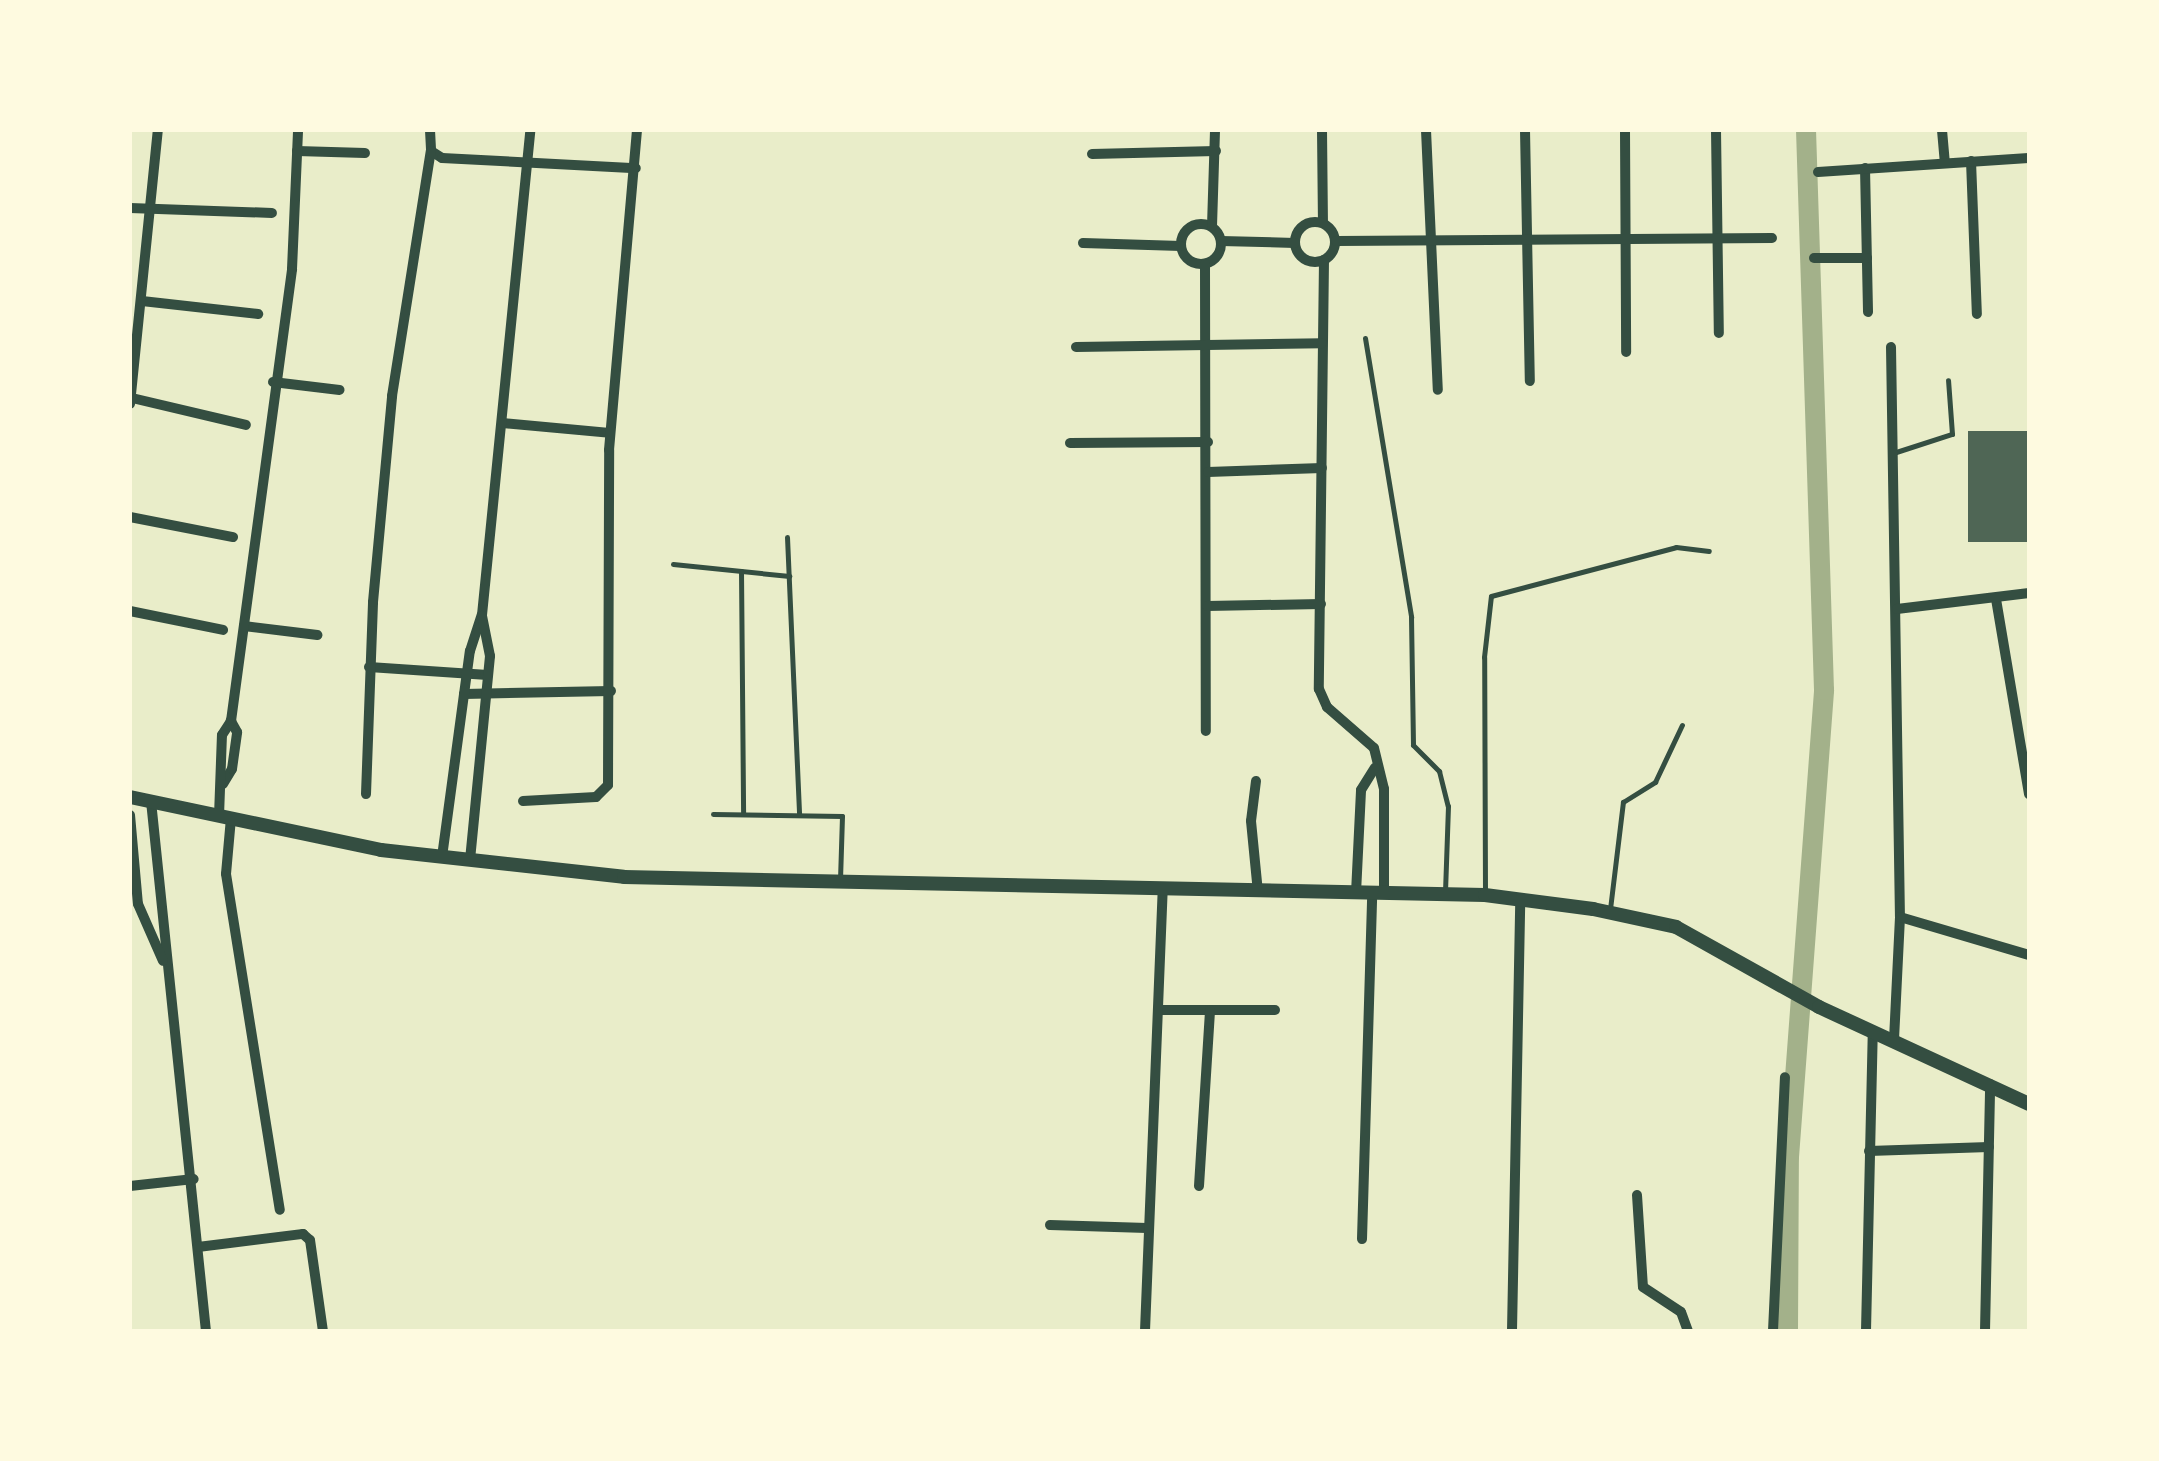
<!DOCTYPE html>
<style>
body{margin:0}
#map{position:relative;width:2159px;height:1461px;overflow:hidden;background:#e9edc9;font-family:"Fira Sans Condensed",sans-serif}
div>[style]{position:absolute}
.canal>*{height:20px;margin:-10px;padding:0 10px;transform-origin:10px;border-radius:10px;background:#a3b18a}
.building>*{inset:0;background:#4f6655;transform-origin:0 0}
.service>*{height:5px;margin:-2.5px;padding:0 2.5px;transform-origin:2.5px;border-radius:2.5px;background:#344e41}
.minor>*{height:10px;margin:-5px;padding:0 5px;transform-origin:5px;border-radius:5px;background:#344e41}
.minor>.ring{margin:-5px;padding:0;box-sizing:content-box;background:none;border:10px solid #344e41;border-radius:50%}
.tertiary>*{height:14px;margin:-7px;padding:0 7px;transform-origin:7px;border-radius:7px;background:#344e41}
span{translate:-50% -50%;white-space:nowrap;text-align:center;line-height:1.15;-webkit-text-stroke:8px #fefae0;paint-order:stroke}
.frame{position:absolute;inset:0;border:132px solid #fefae0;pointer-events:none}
</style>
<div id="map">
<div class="canal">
<div style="left:1788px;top:1331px;width:174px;rotate:-89.7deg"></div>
<div style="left:1789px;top:1157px;width:468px;rotate:-85.7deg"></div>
<div style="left:1824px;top:690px;width:560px;rotate:-91.84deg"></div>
</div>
<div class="building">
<div style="left:2029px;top:431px;width:111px;height:61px;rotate:90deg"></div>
</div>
<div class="service">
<div style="left:1365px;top:338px;width:283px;rotate:80.6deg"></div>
<div style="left:1411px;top:617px;width:128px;rotate:89.1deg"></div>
<div style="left:1413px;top:745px;width:37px;rotate:45deg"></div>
<div style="left:1439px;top:771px;width:36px;rotate:76deg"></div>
<div style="left:1448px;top:806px;width:87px;rotate:92deg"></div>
<div style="left:1893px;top:453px;width:62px;rotate:-17.9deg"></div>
<div style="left:1952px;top:434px;width:54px;rotate:-94.2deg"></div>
<div style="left:787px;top:537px;width:278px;rotate:87.5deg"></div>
<div style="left:673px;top:564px;width:117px;rotate:5.9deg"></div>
<div style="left:741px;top:571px;width:243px;rotate:89.5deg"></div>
<div style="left:713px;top:814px;width:129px;rotate:0.9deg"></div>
<div style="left:842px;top:816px;width:64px;rotate:91.8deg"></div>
<div style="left:1485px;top:892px;width:235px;rotate:-90.2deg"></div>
<div style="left:1484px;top:657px;width:61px;rotate:-83.5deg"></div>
<div style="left:1491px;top:596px;width:191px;rotate:-14.8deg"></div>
<div style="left:1676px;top:547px;width:33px;rotate:7deg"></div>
<div style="left:1610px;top:909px;width:108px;rotate:-83.1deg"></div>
<div style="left:1623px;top:802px;width:38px;rotate:-32deg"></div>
<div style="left:1655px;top:782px;width:63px;rotate:-64.7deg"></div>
</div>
<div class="minor">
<div style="left:430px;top:130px;width:21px;rotate:87deg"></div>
<div style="left:431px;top:151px;width:13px;rotate:32deg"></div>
<div style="left:442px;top:158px;width:194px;rotate:3deg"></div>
<div style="left:1322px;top:130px;width:92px;rotate:89.4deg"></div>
<div style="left:1426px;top:130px;width:260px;rotate:87.4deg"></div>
<div style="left:1525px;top:130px;width:251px;rotate:88.9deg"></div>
<div style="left:1625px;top:130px;width:222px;rotate:89.7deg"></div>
<div style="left:1716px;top:130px;width:203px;rotate:89.2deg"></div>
<div style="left:1942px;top:130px;width:33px;rotate:85deg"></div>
<div style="left:297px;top:151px;width:68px;rotate:1.7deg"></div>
<div style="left:1092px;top:154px;width:124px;rotate:-1.4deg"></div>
<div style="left:1971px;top:161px;width:153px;rotate:87.8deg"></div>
<div style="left:1865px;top:168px;width:144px;rotate:88.8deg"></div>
<div style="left:1818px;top:172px;width:211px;rotate:-3.8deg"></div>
<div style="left:130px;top:208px;width:142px;rotate:2deg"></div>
<div class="ring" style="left:1295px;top:222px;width:30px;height:30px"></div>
<div class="ring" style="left:1181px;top:224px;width:30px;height:30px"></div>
<div style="left:1212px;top:226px;width:96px;rotate:-88.2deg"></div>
<div style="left:1221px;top:241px;width:74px;rotate:1.5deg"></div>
<div style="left:1336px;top:241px;width:436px;rotate:-0.4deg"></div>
<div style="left:1083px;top:243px;width:98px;rotate:1.8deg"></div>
<div style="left:1814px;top:258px;width:53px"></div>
<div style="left:1324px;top:260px;width:429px;rotate:90.7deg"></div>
<div style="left:1319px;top:689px;width:20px;rotate:66deg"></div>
<div style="left:1327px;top:707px;width:62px;rotate:41.1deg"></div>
<div style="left:1374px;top:748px;width:42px;rotate:76.3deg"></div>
<div style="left:1384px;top:789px;width:105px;rotate:90deg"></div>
<div style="left:1205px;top:264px;width:467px;rotate:89.9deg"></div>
<div style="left:142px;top:301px;width:117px;rotate:6.4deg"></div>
<div style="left:1076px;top:347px;width:246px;rotate:-0.9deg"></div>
<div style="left:1891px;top:347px;width:570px;rotate:89.1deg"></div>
<div style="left:1900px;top:917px;width:122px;rotate:92.8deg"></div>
<div style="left:273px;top:382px;width:67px;rotate:6.8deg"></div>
<div style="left:132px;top:398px;width:117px;rotate:13.3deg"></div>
<div style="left:130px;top:404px;width:275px;rotate:-84.2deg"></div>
<div style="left:503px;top:423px;width:107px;rotate:5.3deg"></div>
<div style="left:1070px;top:443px;width:138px;rotate:-0.4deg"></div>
<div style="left:1208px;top:472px;width:114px;rotate:-2deg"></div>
<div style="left:130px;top:517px;width:105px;rotate:11deg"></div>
<div style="left:1996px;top:599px;width:198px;rotate:80.4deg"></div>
<div style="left:1207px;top:606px;width:114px;rotate:-1deg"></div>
<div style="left:1897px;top:609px;width:133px;rotate:-6.9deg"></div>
<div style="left:130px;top:611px;width:95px;rotate:11.5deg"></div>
<div style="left:244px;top:626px;width:74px;rotate:7deg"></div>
<div style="left:369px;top:667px;width:119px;rotate:3.8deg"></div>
<div style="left:464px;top:694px;width:147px;rotate:-1.2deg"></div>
<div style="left:1256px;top:781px;width:40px;rotate:97.1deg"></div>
<div style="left:1251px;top:821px;width:71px;rotate:84.4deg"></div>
<div style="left:223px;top:784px;width:17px;rotate:-59deg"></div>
<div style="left:232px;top:769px;width:37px;rotate:-82deg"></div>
<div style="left:237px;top:732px;width:13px;rotate:-119deg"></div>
<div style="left:366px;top:794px;width:192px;rotate:-87.9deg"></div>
<div style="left:373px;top:602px;width:207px;rotate:-84.7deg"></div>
<div style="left:392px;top:396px;width:248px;rotate:-81deg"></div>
<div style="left:151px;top:801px;width:533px;rotate:84.08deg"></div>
<div style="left:523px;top:801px;width:73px;rotate:-3.1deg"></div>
<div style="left:596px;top:797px;width:17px;rotate:-45deg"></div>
<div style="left:608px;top:785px;width:335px;rotate:-89.8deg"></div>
<div style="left:609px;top:450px;width:321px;rotate:-85deg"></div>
<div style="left:130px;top:815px;width:89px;rotate:84.9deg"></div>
<div style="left:138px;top:904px;width:62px;rotate:66.3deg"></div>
<div style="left:219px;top:816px;width:81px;rotate:-87.9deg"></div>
<div style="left:222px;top:735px;width:17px;rotate:-57deg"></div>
<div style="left:231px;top:721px;width:456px;rotate:-82.3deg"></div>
<div style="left:292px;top:269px;width:139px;rotate:-87.5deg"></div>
<div style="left:231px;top:818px;width:56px;rotate:95.1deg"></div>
<div style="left:226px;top:874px;width:340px;rotate:80.9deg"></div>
<div style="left:442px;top:857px;width:208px;rotate:-82.3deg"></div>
<div style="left:470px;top:651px;width:38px;rotate:-72deg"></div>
<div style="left:482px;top:615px;width:487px;rotate:-84.3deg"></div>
<div style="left:470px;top:860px;width:205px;rotate:-84.4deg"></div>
<div style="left:490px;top:656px;width:41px;rotate:-101.3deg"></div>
<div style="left:1356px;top:893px;width:103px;rotate:-87.2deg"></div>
<div style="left:1361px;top:790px;width:26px;rotate:-58deg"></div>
<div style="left:1900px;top:917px;width:134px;rotate:16.4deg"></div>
<div style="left:1160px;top:1010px;width:115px"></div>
<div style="left:1869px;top:1151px;width:120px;rotate:-1.9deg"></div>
<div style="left:130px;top:1186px;width:64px;rotate:-6.2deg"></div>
<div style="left:1199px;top:1186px;width:176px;rotate:-86.4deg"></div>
<div style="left:1637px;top:1195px;width:92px;rotate:86.3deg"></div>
<div style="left:1643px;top:1287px;width:45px;rotate:33.3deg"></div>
<div style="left:1681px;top:1312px;width:20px;rotate:70deg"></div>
<div style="left:1050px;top:1225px;width:97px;rotate:1.8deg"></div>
<div style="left:1362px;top:1239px;width:345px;rotate:-88.3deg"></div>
<div style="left:198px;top:1247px;width:106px;rotate:-7.1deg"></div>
<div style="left:303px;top:1234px;width:9px;rotate:41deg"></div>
<div style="left:310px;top:1240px;width:92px;rotate:81.9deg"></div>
<div style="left:1145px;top:1331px;width:441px;rotate:-87.7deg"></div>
<div style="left:1512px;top:1331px;width:431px;rotate:-88.9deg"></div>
<div style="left:1773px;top:1331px;width:254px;rotate:-87.3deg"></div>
<div style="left:1866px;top:1331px;width:298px;rotate:-88.7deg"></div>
<div style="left:1985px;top:1331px;width:247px;rotate:-88.8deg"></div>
</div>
<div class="tertiary">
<div style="left:130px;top:797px;width:257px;rotate:11.9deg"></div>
<div style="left:381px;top:850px;width:244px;rotate:6.3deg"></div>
<div style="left:624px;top:877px;width:861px;rotate:1.2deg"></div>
<div style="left:1485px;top:895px;width:109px;rotate:7.4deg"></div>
<div style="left:1593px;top:909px;width:85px;rotate:12.2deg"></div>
<div style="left:1676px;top:927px;width:164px;rotate:29.2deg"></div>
<div style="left:1819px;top:1007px;width:231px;rotate:24.8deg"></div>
</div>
<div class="frame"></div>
</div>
